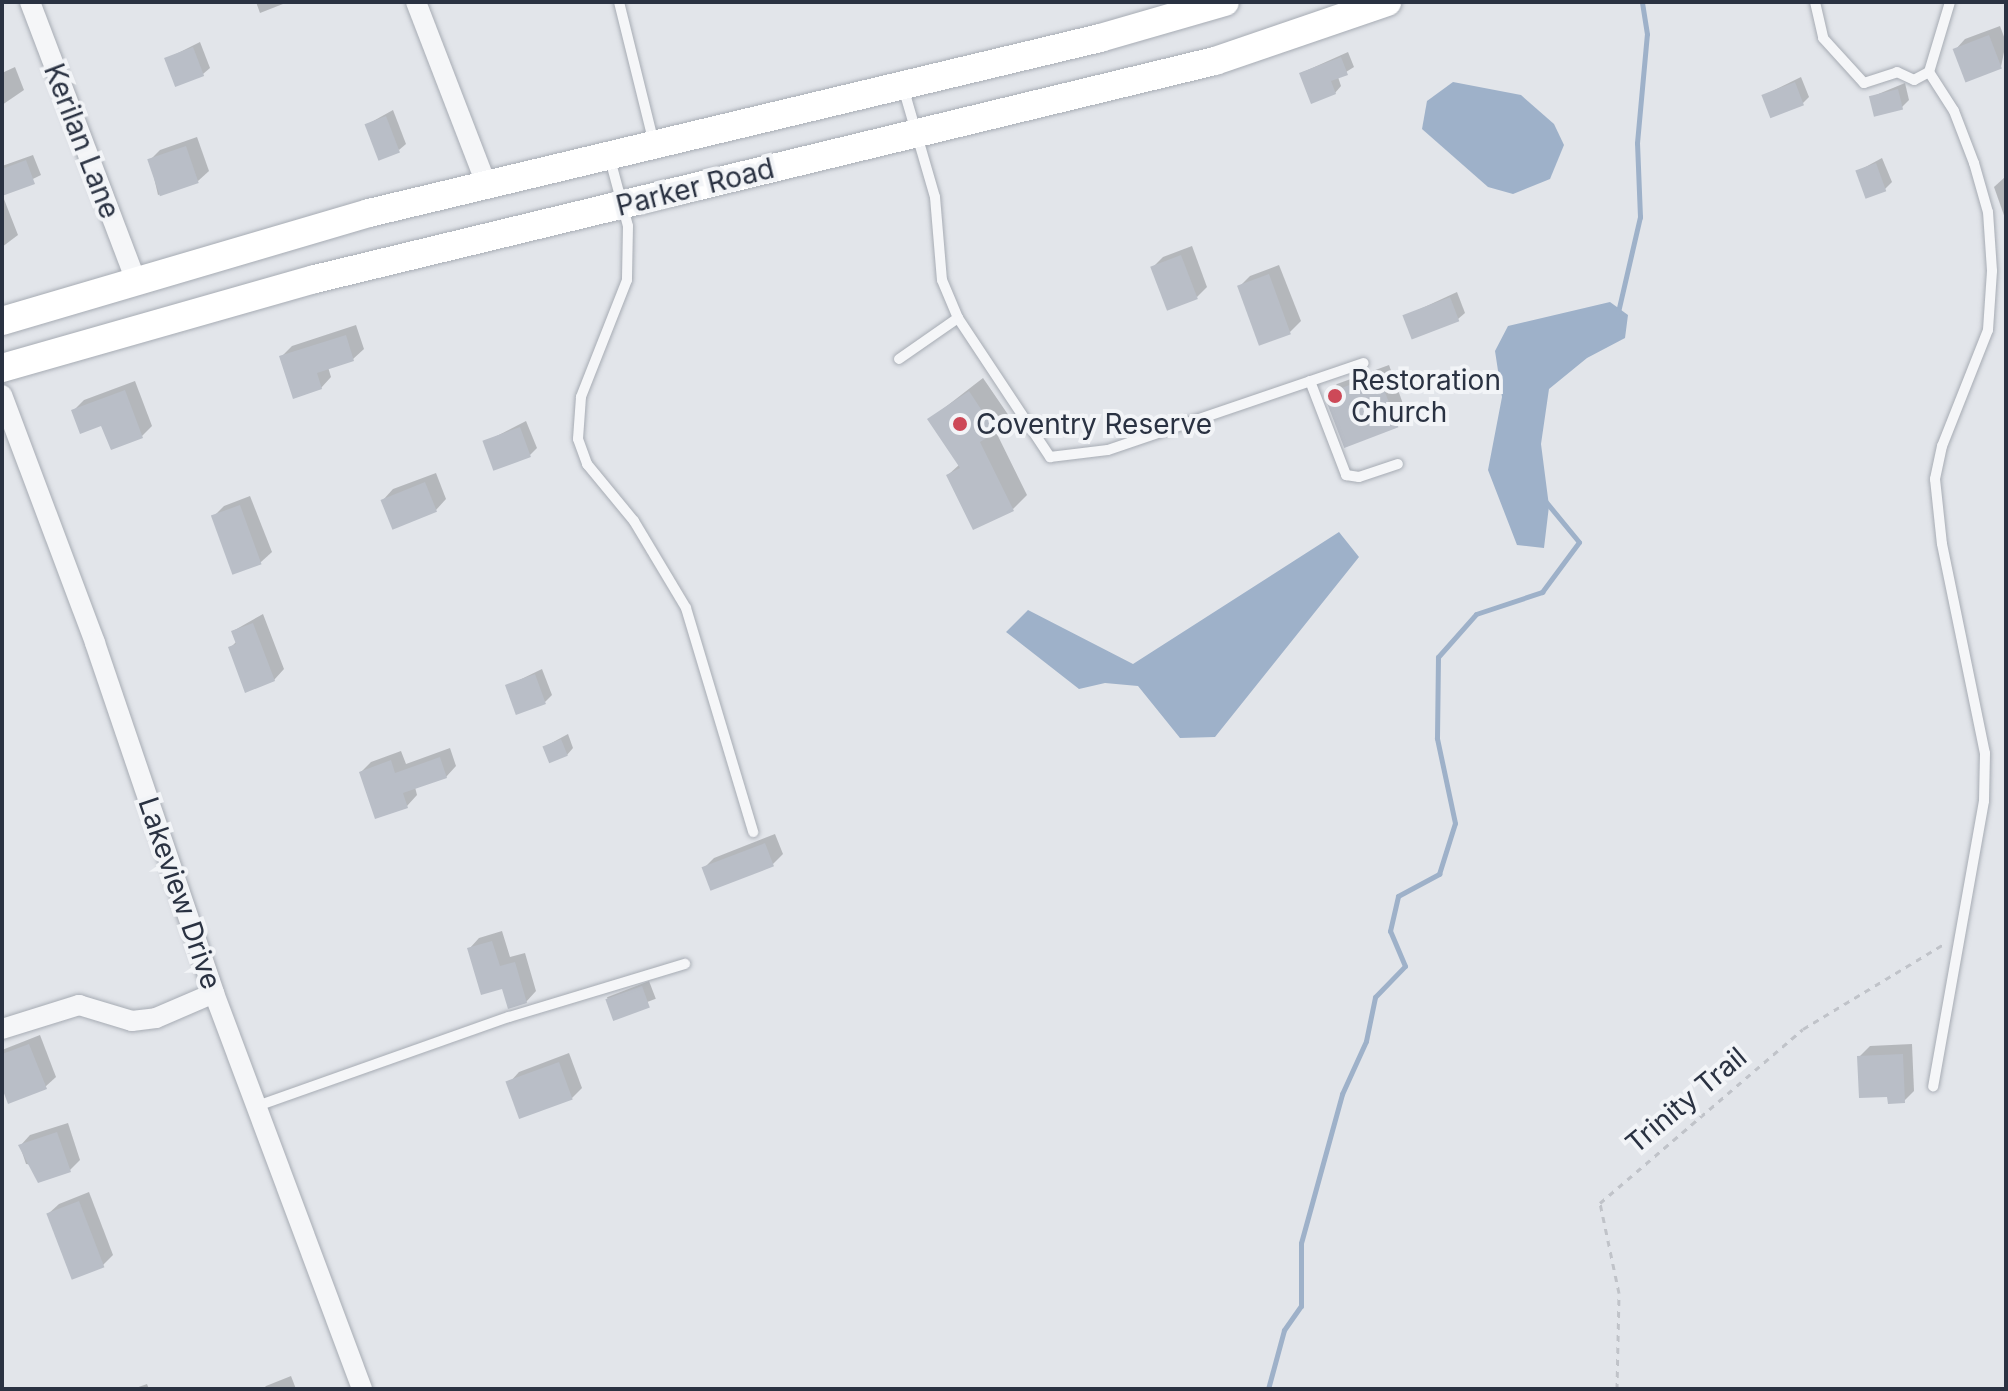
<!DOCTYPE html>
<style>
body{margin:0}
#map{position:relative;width:2008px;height:1391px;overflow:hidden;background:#e2e5ea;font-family:Inter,sans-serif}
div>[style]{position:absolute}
.water>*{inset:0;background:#9eb1c9}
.shadow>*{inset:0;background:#0003;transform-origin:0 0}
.stream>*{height:5px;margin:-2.5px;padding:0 2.5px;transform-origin:2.5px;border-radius:2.5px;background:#9eb1c9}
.building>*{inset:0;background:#b9bec7;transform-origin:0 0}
.path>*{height:3px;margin-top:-1.5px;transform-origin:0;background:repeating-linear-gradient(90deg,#c0c3c9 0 6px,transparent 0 12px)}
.roads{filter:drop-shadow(0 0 2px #a7acb4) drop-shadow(0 0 2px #a7acb4)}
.lane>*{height:10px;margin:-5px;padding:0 5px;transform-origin:5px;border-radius:5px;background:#f5f6f8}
.street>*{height:20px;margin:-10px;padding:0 10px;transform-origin:10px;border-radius:10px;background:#f5f6f8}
.secondary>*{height:28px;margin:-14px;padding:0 14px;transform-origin:14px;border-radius:14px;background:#fff}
.dots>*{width:22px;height:22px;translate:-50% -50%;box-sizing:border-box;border:4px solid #f2f4f7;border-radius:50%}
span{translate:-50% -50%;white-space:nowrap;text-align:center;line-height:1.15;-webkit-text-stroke:8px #f2f4f7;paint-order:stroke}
.street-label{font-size:28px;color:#2a3242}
.poi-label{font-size:28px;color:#2a3242}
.left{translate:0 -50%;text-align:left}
.frame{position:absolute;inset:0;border:4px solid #2a3242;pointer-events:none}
</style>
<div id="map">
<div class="water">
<div style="clip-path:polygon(1453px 82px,1521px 95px,1554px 124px,1564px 145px,1550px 179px,1513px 194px,1488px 187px,1422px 129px,1427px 101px)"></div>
<div style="clip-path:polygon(1610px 302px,1628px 315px,1625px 338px,1587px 358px,1549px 389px,1541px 444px,1549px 506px,1544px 548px,1517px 545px,1488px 470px,1502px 397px,1495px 351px,1508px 326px)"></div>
<div style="clip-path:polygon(1339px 532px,1359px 557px,1215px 737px,1180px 738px,1138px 686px,1105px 683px,1079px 689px,1006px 632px,1028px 610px,1133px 664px)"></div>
</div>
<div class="shadow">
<div style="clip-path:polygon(256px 2px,288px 2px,260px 13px)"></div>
<div style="clip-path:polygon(2000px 26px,2006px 42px,2001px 67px,1955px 50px,1965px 39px)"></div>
<div style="clip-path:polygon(200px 42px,210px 68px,203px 74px,166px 59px)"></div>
<div style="clip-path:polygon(1348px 52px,1354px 67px,1338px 77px,1341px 86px,1335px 93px,1301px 73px)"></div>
<div style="clip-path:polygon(15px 67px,24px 90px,2px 105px,2px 73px)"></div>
<div style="clip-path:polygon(1801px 77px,1809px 97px,1802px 104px,1764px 95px)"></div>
<div style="clip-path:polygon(1905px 83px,1909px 100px,1902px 107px,1871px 97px)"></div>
<div style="clip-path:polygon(393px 110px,406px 144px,399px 150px,366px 125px)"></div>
<div style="clip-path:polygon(197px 137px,209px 171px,198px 181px,158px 195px,150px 160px,160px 150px)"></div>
<div style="clip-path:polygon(33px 155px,41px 175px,2px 194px,18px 235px,2px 247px,2px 166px)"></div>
<div style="clip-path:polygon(1882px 158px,1892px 182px,1885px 189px,1858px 171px)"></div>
<div style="clip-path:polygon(2005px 177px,2006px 177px,2006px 221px,1994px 187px)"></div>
<div style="clip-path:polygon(1192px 246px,1207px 287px,1197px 297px,1153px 267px,1163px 257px)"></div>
<div style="clip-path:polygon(1279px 265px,1301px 321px,1290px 332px,1261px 343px,1240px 286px,1250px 276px)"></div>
<div style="clip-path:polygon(1457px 292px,1465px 313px,1458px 319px,1405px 316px)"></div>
<div style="clip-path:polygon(356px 325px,364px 349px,353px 359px,328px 367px,331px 377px,321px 388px,281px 357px,292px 346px)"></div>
<div style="clip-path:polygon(1389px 365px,1407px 415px,1397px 426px,1327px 395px,1337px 384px)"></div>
<div style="clip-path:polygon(983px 378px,1009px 416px,995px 430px,1027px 495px,1013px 509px,948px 475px,960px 464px,930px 419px)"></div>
<div style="clip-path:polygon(135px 381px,152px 426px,142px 436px,74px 410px,84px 400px)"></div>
<div style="clip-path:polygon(526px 421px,537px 448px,530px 455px,485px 442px)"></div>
<div style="clip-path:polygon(436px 473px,446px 499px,436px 510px,383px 500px,393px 489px)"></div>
<div style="clip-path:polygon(250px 496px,272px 552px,261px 562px,235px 572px,214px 516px,224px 506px)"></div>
<div style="clip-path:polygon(263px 614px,284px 669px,274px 680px,230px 648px,237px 641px,233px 631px)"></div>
<div style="clip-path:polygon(542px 669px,552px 695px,545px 702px,507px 686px)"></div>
<div style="clip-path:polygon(568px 734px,573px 748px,567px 755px,544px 747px)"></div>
<div style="clip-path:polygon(450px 748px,456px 766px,446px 777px,415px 787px,417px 795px,407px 806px,361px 772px,371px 762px,401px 751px,406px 764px)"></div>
<div style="clip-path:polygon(775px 834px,783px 854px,773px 864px,704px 868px,714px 858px)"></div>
<div style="clip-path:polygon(502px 931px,510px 957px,525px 953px,536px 991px,526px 1002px,469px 949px,479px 938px)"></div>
<div style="left:649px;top:981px;width:19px;height:45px;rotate:69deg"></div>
<div style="clip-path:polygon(40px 1035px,56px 1077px,45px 1087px,2px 1082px,2px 1050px)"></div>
<div style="clip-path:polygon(1912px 1044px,1914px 1091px,1904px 1101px,1889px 1095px,1859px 1057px,1870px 1046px)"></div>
<div style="clip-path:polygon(569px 1053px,582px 1088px,572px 1098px,509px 1083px,519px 1072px)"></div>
<div style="clip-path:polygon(68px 1123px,80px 1160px,70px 1170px,26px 1164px,20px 1146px,30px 1135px)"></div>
<div style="clip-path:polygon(89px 1192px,113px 1255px,103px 1265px,48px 1214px,59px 1204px)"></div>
<div style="clip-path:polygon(291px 1376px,296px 1389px,263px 1389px,266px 1386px)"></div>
<div style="clip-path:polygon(147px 1384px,149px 1389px,133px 1389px)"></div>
</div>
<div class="stream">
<div style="left:1618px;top:312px;width:98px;rotate:-77deg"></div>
<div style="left:1640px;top:217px;width:74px;rotate:-92.3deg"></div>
<div style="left:1637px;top:143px;width:109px;rotate:-84.8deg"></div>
<div style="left:1647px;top:34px;width:32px;rotate:-99deg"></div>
<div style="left:1268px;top:1389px;width:61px;rotate:-74.8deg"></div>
<div style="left:1284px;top:1330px;width:29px;rotate:-55deg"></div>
<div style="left:1301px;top:1306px;width:63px;rotate:-90deg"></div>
<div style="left:1301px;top:1243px;width:155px;rotate:-74.6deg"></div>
<div style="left:1342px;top:1094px;width:58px;rotate:-65.6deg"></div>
<div style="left:1366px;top:1041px;width:45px;rotate:-78.4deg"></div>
<div style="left:1375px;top:997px;width:43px;rotate:-45.9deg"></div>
<div style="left:1405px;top:966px;width:38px;rotate:-113deg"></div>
<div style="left:1390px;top:931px;width:36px;rotate:-77deg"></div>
<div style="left:1398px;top:896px;width:47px;rotate:-28.2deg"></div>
<div style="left:1439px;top:874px;width:53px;rotate:-72.6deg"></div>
<div style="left:1455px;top:823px;width:87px;rotate:-102deg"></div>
<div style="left:1437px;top:738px;width:81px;rotate:-89.3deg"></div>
<div style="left:1438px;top:657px;width:57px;rotate:-48.5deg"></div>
<div style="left:1476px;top:614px;width:70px;rotate:-18.4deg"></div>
<div style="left:1542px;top:592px;width:62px;rotate:-53.5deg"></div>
<div style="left:1579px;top:542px;width:52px;rotate:-129.5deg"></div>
</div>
<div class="building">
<div style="left:1989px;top:35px;width:36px;height:39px;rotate:69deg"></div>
<div style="left:193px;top:47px;width:31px;height:31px;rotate:69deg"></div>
<div style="clip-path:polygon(1341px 57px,1348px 75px,1331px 81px,1336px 94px,1311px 104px,1299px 73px)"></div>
<div style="left:1795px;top:82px;width:25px;height:36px;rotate:69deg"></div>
<div style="left:1898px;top:89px;width:21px;height:30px;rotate:76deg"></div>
<div style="left:386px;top:116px;width:39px;height:23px;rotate:69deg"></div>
<div style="left:186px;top:146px;width:39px;height:41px;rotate:71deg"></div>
<div style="clip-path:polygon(26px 160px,35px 184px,2px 196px,2px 169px)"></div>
<div style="left:1876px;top:163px;width:30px;height:22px;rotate:70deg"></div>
<div style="left:1181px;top:255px;width:47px;height:33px;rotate:69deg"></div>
<div style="left:1269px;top:274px;width:64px;height:34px;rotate:70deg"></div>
<div style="left:1450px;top:297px;width:26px;height:51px;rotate:69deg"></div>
<div style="clip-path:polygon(346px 335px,354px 361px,317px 373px,322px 389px,293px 399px,279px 356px)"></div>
<div style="left:1378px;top:374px;width:57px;height:58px;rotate:69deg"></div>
<div style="clip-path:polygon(125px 390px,143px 438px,111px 450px,101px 426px,80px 434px,71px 410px)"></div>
<div style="clip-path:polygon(969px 391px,996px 432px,980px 442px,1014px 511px,973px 530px,946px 475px,960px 468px,927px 419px)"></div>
<div style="left:520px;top:427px;width:32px;height:40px;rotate:70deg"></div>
<div style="left:425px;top:482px;width:32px;height:48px;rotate:68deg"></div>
<div style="left:240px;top:505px;width:63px;height:31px;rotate:70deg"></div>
<div style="clip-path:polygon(253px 623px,275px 681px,245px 693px,228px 647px,236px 644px,231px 631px)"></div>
<div style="left:535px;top:674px;width:32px;height:32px;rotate:70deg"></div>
<div style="left:561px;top:739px;width:18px;height:20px;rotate:68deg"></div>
<div style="clip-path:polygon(440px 757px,447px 778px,403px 793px,408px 808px,375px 819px,359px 772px,391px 760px,395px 773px)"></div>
<div style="left:765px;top:843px;width:25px;height:68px;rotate:69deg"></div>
<div style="clip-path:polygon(492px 941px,500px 966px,515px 962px,527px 1003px,508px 1009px,502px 989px,481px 995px,467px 948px)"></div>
<div style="left:642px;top:986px;width:23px;height:39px;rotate:70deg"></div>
<div style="clip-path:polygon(29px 1044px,47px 1089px,8px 1104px,2px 1088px,2px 1054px)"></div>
<div style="clip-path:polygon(1903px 1054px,1905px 1103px,1888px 1104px,1887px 1097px,1859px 1098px,1857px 1056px)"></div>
<div style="left:559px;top:1062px;width:40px;height:57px;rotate:70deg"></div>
<div style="clip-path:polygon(57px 1132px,71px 1172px,38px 1183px,18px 1145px)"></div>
<div style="left:79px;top:1201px;width:71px;height:35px;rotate:69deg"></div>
</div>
<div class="path">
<div style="left:1617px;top:1389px;width:96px;rotate:-88.8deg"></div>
<div style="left:1619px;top:1293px;width:92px;rotate:-101.9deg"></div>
<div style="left:1600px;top:1203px;width:267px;rotate:-40.6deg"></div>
<div style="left:1803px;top:1029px;width:165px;rotate:-31.1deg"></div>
</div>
<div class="roads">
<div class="lane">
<div style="left:619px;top:2px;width:145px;rotate:76.1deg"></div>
<div style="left:1815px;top:2px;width:37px;rotate:77deg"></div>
<div style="left:1823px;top:38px;width:61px;rotate:47.7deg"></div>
<div style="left:1864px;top:83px;width:35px;rotate:-18deg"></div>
<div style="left:1897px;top:72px;width:19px;rotate:25deg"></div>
<div style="left:1914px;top:80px;width:17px;rotate:-28deg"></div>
<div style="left:1929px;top:72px;width:73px;rotate:-73.3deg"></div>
<div style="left:1929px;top:72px;width:46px;rotate:57.3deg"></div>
<div style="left:1954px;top:111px;width:56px;rotate:69deg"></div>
<div style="left:1974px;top:163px;width:51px;rotate:74.1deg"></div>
<div style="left:1988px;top:212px;width:59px;rotate:86.1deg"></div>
<div style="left:1992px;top:271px;width:59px;rotate:93.9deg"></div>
<div style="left:1988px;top:330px;width:125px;rotate:111.6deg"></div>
<div style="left:1942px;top:446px;width:34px;rotate:102deg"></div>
<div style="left:1935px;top:479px;width:65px;rotate:83.9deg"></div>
<div style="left:1942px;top:544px;width:213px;rotate:78.4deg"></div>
<div style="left:1985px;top:753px;width:48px;rotate:91.2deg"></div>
<div style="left:1984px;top:801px;width:290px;rotate:100.1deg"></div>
<div style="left:903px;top:87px;width:115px;rotate:73.8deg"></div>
<div style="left:935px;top:197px;width:83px;rotate:85.2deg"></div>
<div style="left:942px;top:280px;width:41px;rotate:67.2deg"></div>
<div style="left:958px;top:318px;width:167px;rotate:56.5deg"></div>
<div style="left:1050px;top:457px;width:58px;rotate:-6.9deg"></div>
<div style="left:1108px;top:450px;width:270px;rotate:-18.8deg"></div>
<div style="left:610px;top:159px;width:69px;rotate:75deg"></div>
<div style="left:628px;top:226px;width:54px;rotate:91.1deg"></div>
<div style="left:627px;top:280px;width:126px;rotate:111.5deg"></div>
<div style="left:581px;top:397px;width:42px;rotate:94.1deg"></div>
<div style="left:578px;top:439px;width:27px;rotate:70deg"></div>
<div style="left:587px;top:464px;width:74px;rotate:50.5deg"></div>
<div style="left:634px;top:521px;width:101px;rotate:59.1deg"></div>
<div style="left:686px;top:608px;width:234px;rotate:73.3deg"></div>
<div style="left:899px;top:359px;width:72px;rotate:-34.8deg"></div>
<div style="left:1310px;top:381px;width:101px;rotate:69deg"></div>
<div style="left:1346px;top:475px;width:13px;rotate:9deg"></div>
<div style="left:1359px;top:477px;width:41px;rotate:-18.4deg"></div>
<div style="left:257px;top:1106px;width:267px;rotate:-19.5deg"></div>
<div style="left:509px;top:1017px;width:184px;rotate:-16.8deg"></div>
</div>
<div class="street">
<div style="left:30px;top:2px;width:296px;rotate:69.2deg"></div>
<div style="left:416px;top:2px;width:194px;rotate:68.9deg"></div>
<div style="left:2px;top:395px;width:265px;rotate:69.4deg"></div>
<div style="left:95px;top:643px;width:370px;rotate:71.2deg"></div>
<div style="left:214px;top:993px;width:423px;rotate:69.5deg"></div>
<div style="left:2px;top:1029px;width:81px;rotate:-17.3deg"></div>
<div style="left:79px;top:1005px;width:55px;rotate:16.8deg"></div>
<div style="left:132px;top:1021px;width:24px;rotate:-7deg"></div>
<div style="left:156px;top:1018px;width:63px;rotate:-23.3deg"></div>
</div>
<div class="secondary">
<div style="left:2px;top:321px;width:383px;rotate:-16.4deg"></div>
<div style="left:369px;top:213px;width:752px;rotate:-13.46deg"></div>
<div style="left:1100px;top:38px;width:130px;rotate:-16.1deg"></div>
<div style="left:2px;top:368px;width:325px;rotate:-15.9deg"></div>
<div style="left:315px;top:279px;width:926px;rotate:-13.62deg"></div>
<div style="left:1215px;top:61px;width:182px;rotate:-18.9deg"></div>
</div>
</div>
<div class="dots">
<div style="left:1335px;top:396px;background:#cd4958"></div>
<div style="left:960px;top:424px;background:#cd4958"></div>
</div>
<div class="street-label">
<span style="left:82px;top:141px;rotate:69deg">Kerilan Lane</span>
<span style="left:695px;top:187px;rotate:-14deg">Parker Road</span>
<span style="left:180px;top:893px;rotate:71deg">Lakeview Drive</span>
<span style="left:1686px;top:1100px;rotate:-40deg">Trinity Trail</span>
</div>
<div class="poi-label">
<span class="left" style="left:1351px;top:396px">Restoration<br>Church</span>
<span class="left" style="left:976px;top:424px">Coventry Reserve</span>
</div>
<div class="frame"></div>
</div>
